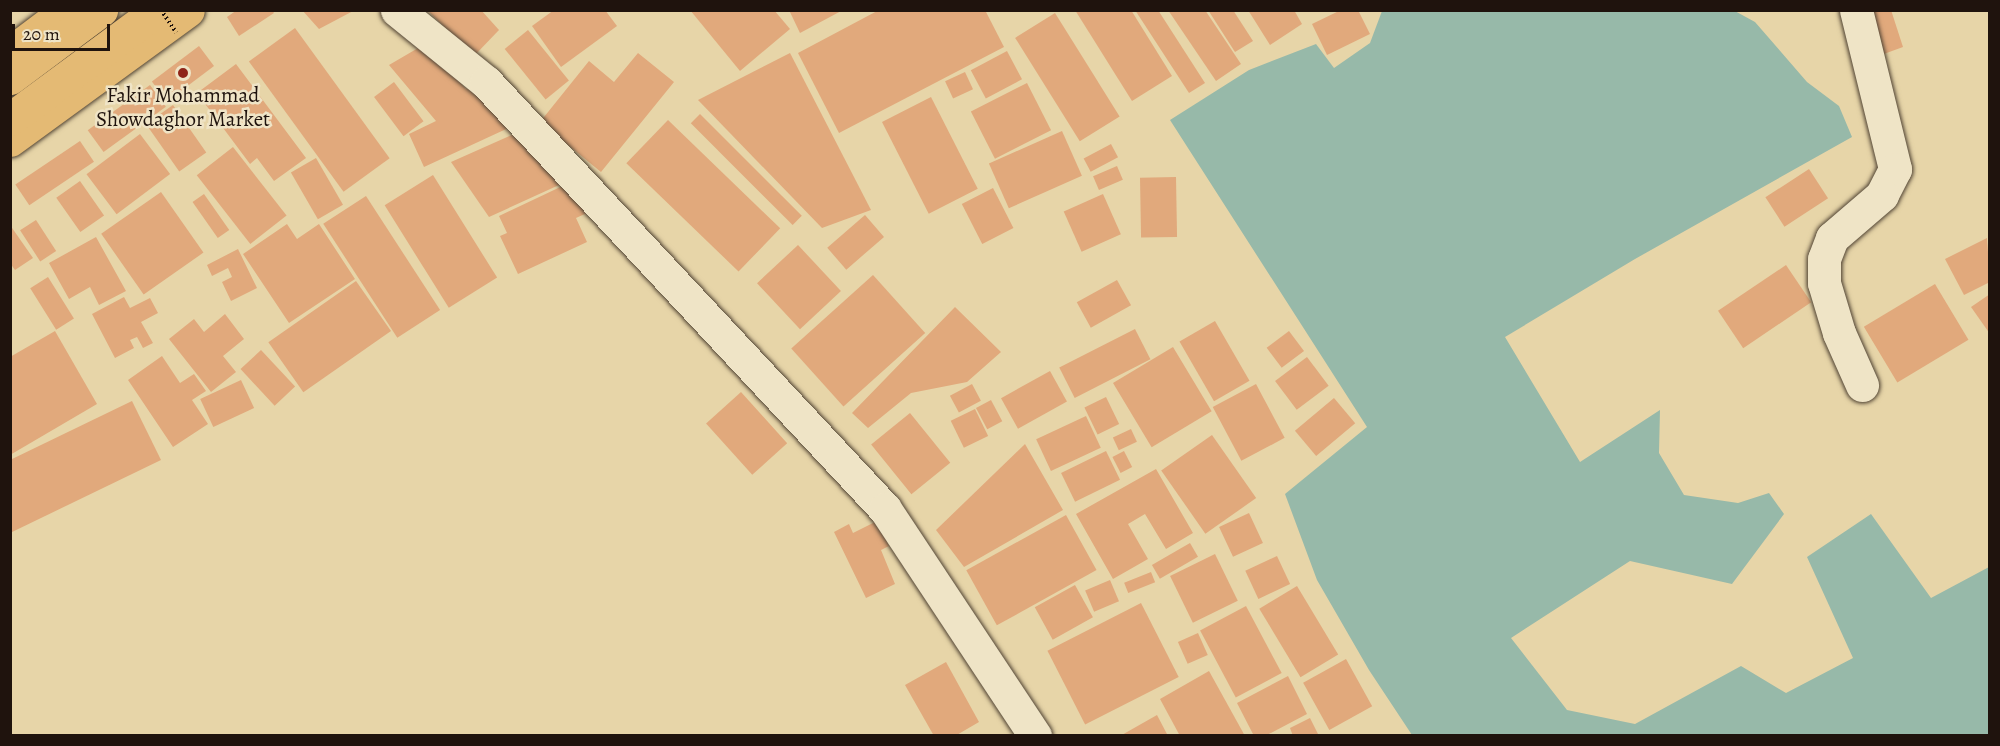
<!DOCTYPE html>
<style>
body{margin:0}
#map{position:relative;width:2000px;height:746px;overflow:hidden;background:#e7d5a8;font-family:Alegreya,serif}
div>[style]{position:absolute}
.water>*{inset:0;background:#97b9a9}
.building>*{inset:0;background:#e1a97c;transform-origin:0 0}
.roads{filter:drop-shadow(0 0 2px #514434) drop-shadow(0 0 2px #514434)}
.minor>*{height:33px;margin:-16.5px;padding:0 16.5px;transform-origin:16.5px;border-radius:16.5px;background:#efe4c6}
.major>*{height:33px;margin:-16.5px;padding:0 16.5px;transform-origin:16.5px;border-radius:16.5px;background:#e4ba74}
.highway>*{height:33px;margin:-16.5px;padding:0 16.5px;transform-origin:16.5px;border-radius:16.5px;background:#e4ba74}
.path-bridge>*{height:4px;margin-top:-2px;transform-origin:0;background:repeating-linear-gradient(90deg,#1f130d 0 1.5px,transparent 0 4.5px)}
.dots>*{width:16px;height:16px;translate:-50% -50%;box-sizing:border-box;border:3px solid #efe4c6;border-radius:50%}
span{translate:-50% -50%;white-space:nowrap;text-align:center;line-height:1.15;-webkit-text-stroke:5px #efe4c6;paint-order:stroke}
.poi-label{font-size:21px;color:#1f130d}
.frame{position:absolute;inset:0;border:12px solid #1f130d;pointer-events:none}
.scale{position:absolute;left:12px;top:24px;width:98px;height:27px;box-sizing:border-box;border:3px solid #1f130d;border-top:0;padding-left:8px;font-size:18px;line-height:21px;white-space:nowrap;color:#1f130d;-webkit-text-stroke:4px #efe4c6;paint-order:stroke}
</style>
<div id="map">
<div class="water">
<div style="clip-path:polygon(1733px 10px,1755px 22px,1807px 82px,1839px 106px,1852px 137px,1635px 259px,1505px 337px,1580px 462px,1660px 410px,1659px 453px,1684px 495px,1738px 503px,1769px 493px,1784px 514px,1732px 584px,1630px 561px,1511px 638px,1567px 710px,1635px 724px,1741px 666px,1786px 693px,1853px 658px,1807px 557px,1871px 514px,1931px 598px,1989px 567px,1989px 735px,1412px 735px,1369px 670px,1317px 580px,1285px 494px,1367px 427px,1170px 120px,1249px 70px,1316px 44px,1334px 68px,1370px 43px,1382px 11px)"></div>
</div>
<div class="building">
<div style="clip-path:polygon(237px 10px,272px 10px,274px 13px,239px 36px,227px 17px)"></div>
<div style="clip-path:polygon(302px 10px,355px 10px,319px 29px)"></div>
<div style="clip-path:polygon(427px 10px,481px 10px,499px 30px,474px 56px)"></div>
<div style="clip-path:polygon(554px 10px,605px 10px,617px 26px,561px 67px,532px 26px)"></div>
<div style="clip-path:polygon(690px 10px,774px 10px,790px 29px,740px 71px)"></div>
<div style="clip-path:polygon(789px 10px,843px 10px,800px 33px)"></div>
<div style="clip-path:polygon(879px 10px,985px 10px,1004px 47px,839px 133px,798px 53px)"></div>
<div style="clip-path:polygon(1075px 10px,1131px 10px,1172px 76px,1132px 101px)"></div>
<div style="clip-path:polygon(1135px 10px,1158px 10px,1205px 83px,1189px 93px)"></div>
<div style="clip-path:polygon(1168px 10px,1205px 10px,1241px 64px,1216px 81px)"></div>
<div style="clip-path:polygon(1208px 10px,1233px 10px,1253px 41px,1235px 52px)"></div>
<div style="clip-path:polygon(1248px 10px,1294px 10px,1302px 24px,1270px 45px)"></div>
<div style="clip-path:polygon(1341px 10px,1358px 10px,1370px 34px,1327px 55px,1312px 24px)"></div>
<div style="clip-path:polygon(1867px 10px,1891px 10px,1903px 47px,1881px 55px)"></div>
<div style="left:1055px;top:13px;width:122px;height:47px;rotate:58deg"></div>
<div style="left:295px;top:28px;width:161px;height:57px;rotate:54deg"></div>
<div style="left:528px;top:30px;width:65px;height:30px;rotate:51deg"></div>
<div style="clip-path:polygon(425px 44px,466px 89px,475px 85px,517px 124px,424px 167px,409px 134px,436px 121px,389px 65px)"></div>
<div style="left:199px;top:46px;width:25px;height:59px;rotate:53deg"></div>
<div style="left:1007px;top:51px;width:32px;height:41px;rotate:62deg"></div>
<div style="clip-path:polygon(638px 53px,674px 82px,601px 172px,540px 122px,589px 61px,614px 82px)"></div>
<div style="clip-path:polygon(790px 53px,871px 210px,822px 228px,698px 100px)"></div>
<div style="clip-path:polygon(236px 64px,306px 158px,274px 181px,257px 158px,250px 164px,197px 93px)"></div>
<div style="left:965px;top:72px;width:19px;height:22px;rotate:65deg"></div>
<div style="left:394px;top:82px;width:49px;height:25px;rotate:53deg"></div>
<div style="left:1027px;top:83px;width:53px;height:63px;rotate:63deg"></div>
<div style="left:150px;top:85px;width:27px;height:77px;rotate:54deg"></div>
<div style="left:931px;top:97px;width:103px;height:55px;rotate:63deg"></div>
<div style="left:173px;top:105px;width:58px;height:33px;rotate:55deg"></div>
<div style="left:700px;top:114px;width:144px;height:13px;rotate:45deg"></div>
<div style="left:668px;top:120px;width:156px;height:60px;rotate:44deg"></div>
<div style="clip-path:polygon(523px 130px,570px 180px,489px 217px,451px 162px)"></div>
<div style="left:1062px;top:131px;width:49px;height:80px;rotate:66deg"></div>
<div style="left:140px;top:134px;width:50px;height:67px;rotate:53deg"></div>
<div style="left:80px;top:141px;width:25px;height:78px;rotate:56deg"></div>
<div style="left:1111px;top:144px;width:15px;height:31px;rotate:62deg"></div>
<div style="left:233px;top:147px;width:87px;height:46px;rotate:52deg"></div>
<div style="left:316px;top:158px;width:54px;height:29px;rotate:60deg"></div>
<div style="left:1117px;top:166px;width:15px;height:26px;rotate:67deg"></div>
<div style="left:1809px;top:169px;width:35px;height:52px;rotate:57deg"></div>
<div style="left:433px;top:175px;width:121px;height:57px;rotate:58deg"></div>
<div style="left:1176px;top:177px;width:60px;height:36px;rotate:89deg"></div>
<div style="left:80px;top:181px;width:42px;height:29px;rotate:55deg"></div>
<div style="clip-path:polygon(573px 181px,587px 213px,576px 218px,587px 242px,518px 274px,500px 236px,507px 233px,499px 216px)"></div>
<div style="left:993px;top:188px;width:45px;height:35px;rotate:63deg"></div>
<div style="left:161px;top:192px;width:74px;height:73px;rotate:55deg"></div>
<div style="left:204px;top:194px;width:44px;height:14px;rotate:55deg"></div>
<div style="left:1103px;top:194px;width:44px;height:43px;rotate:66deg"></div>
<div style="left:366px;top:196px;width:136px;height:51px;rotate:57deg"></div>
<div style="left:865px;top:215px;width:29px;height:50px;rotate:49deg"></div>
<div style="left:36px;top:220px;width:37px;height:19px;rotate:57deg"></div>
<div style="clip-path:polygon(287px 224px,297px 239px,319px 224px,355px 279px,289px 323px,243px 254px)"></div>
<div style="clip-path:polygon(10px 225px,33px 258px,15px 270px,10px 263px)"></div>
<div style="clip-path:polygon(96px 237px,126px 291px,99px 305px,90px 287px,69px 299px,49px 263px)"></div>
<div style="clip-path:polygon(1987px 238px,1990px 282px,1964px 295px,1945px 259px)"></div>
<div style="left:798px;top:245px;width:63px;height:56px;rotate:47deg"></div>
<div style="clip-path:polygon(238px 249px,257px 288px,231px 301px,222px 282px,232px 277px,228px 268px,212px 276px,207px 265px)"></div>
<div style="left:1786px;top:265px;width:45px;height:82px;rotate:56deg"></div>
<div style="left:873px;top:275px;width:78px;height:110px;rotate:48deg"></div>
<div style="left:48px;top:277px;width:49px;height:21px;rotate:58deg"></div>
<div style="left:1117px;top:280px;width:29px;height:46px;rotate:61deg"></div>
<div style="left:356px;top:281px;width:61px;height:107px;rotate:55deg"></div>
<div style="left:1935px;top:284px;width:65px;height:83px;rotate:59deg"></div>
<div style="clip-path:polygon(1990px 294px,1990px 334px,1971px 307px)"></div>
<div style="clip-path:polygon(124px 297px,130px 308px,150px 298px,158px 313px,141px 322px,153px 343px,143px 348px,137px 337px,130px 340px,134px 348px,115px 358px,92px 314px)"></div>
<div style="clip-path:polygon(955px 307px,1001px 352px,967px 382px,911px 393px,868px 428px,852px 413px)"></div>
<div style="clip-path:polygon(225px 314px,244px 339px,223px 356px,236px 372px,211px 392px,169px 339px,194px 319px,204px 332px)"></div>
<div style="left:1215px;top:321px;width:69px;height:41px;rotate:60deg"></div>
<div style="left:1135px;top:329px;width:34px;height:85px;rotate:63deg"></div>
<div style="clip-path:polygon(55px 331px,97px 404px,10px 455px,10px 357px)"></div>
<div style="left:1289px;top:331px;width:25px;height:28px;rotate:53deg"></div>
<div style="left:1173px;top:347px;width:75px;height:70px;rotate:59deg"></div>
<div style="left:261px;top:350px;width:50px;height:28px;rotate:47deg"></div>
<div style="clip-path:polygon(162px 356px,180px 383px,194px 374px,206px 391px,192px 400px,208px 424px,173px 447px,128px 380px)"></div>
<div style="left:1307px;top:357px;width:36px;height:40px;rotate:53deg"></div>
<div style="left:1050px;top:371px;width:35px;height:56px;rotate:61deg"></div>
<div style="left:241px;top:380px;width:31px;height:45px;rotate:65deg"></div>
<div style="left:972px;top:384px;width:19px;height:25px;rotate:62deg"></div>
<div style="left:1256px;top:384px;width:61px;height:49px;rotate:62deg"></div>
<div style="left:741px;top:392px;width:69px;height:47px;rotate:48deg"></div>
<div style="left:1106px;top:397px;width:30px;height:24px;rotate:64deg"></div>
<div style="left:1334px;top:398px;width:33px;height:51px;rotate:50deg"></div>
<div style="left:991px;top:400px;width:24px;height:17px;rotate:62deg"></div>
<div style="clip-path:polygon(132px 401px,161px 460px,10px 533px,10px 460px)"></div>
<div style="left:975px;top:409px;width:30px;height:27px;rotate:64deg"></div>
<div style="left:910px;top:413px;width:64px;height:50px;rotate:51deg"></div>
<div style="left:1086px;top:416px;width:35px;height:55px;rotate:65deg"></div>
<div style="left:1131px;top:429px;width:14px;height:20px;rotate:65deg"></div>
<div style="left:1212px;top:435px;width:77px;height:62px;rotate:55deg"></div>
<div style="clip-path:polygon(1025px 444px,1063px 510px,964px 567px,936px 530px)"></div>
<div style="left:1106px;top:451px;width:32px;height:50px;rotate:64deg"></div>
<div style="left:1124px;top:451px;width:18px;height:13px;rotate:63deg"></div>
<div style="clip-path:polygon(1156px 469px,1193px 533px,1166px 549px,1145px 514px,1128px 524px,1148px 559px,1113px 579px,1076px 514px)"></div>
<div style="left:1249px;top:513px;width:33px;height:33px;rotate:65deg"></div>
<div style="left:1066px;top:515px;width:63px;height:114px;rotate:61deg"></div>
<div style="clip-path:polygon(877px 521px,889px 546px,881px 550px,895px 584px,866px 598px,834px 532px,849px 524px,853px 533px)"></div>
<div style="left:1190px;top:543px;width:16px;height:44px;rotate:60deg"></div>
<div style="left:1215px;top:554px;width:52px;height:50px;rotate:64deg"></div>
<div style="left:1277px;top:556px;width:31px;height:35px;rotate:65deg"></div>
<div style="left:1151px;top:572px;width:11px;height:29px;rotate:68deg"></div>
<div style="left:1110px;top:580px;width:23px;height:27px;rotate:67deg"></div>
<div style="left:1075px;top:585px;width:37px;height:46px;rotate:61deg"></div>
<div style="left:1297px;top:586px;width:80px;height:44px;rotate:59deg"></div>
<div style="left:1141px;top:603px;width:83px;height:105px;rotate:63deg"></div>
<div style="left:1246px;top:606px;width:76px;height:52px;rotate:62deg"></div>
<div style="left:1198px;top:633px;width:24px;height:22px;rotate:66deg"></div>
<div style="left:1346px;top:659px;width:54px;height:49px;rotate:61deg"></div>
<div style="clip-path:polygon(946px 662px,979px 722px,955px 736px,934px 736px,905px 685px)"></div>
<div style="clip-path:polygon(1209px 671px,1245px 736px,1180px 736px,1160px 699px)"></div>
<div style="clip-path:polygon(1288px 676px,1307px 714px,1265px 736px,1254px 736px,1237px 703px)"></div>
<div style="clip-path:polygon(1157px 715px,1168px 736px,1120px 736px)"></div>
<div style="clip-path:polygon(1310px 718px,1318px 734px,1293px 736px,1290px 728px)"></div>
</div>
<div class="roads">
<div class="minor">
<div style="left:397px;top:10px;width:114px;rotate:39deg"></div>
<div style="left:486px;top:82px;width:584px;rotate:46.94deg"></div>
<div style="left:885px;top:509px;width:272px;rotate:56.5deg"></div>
<div style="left:1856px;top:10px;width:164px;rotate:76.2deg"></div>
<div style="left:1895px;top:169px;width:29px;rotate:117deg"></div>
<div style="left:1882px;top:195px;width:66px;rotate:139.3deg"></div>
<div style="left:1832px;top:238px;width:22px;rotate:111deg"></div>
<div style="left:1824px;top:259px;width:24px;rotate:90deg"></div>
<div style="left:1824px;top:283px;width:52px;rotate:73.3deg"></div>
<div style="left:1839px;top:333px;width:57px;rotate:66.1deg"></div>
</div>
<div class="major">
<div style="left:10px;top:53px;width:71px;rotate:-37deg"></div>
<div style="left:10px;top:140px;width:220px;rotate:-36.1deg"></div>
</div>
<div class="highway">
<div style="left:10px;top:78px;width:114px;rotate:-36.8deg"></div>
<div style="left:10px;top:119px;width:184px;rotate:-36.4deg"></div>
</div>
</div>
<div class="path-bridge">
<div style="left:161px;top:10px;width:27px;rotate:56deg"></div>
</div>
<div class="dots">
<div style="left:183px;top:73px;background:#8f2418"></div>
</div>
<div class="poi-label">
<span style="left:183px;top:107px">Fakir Mohammad<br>Showdaghor Market</span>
</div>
<div class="frame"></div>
<div class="scale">20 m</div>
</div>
